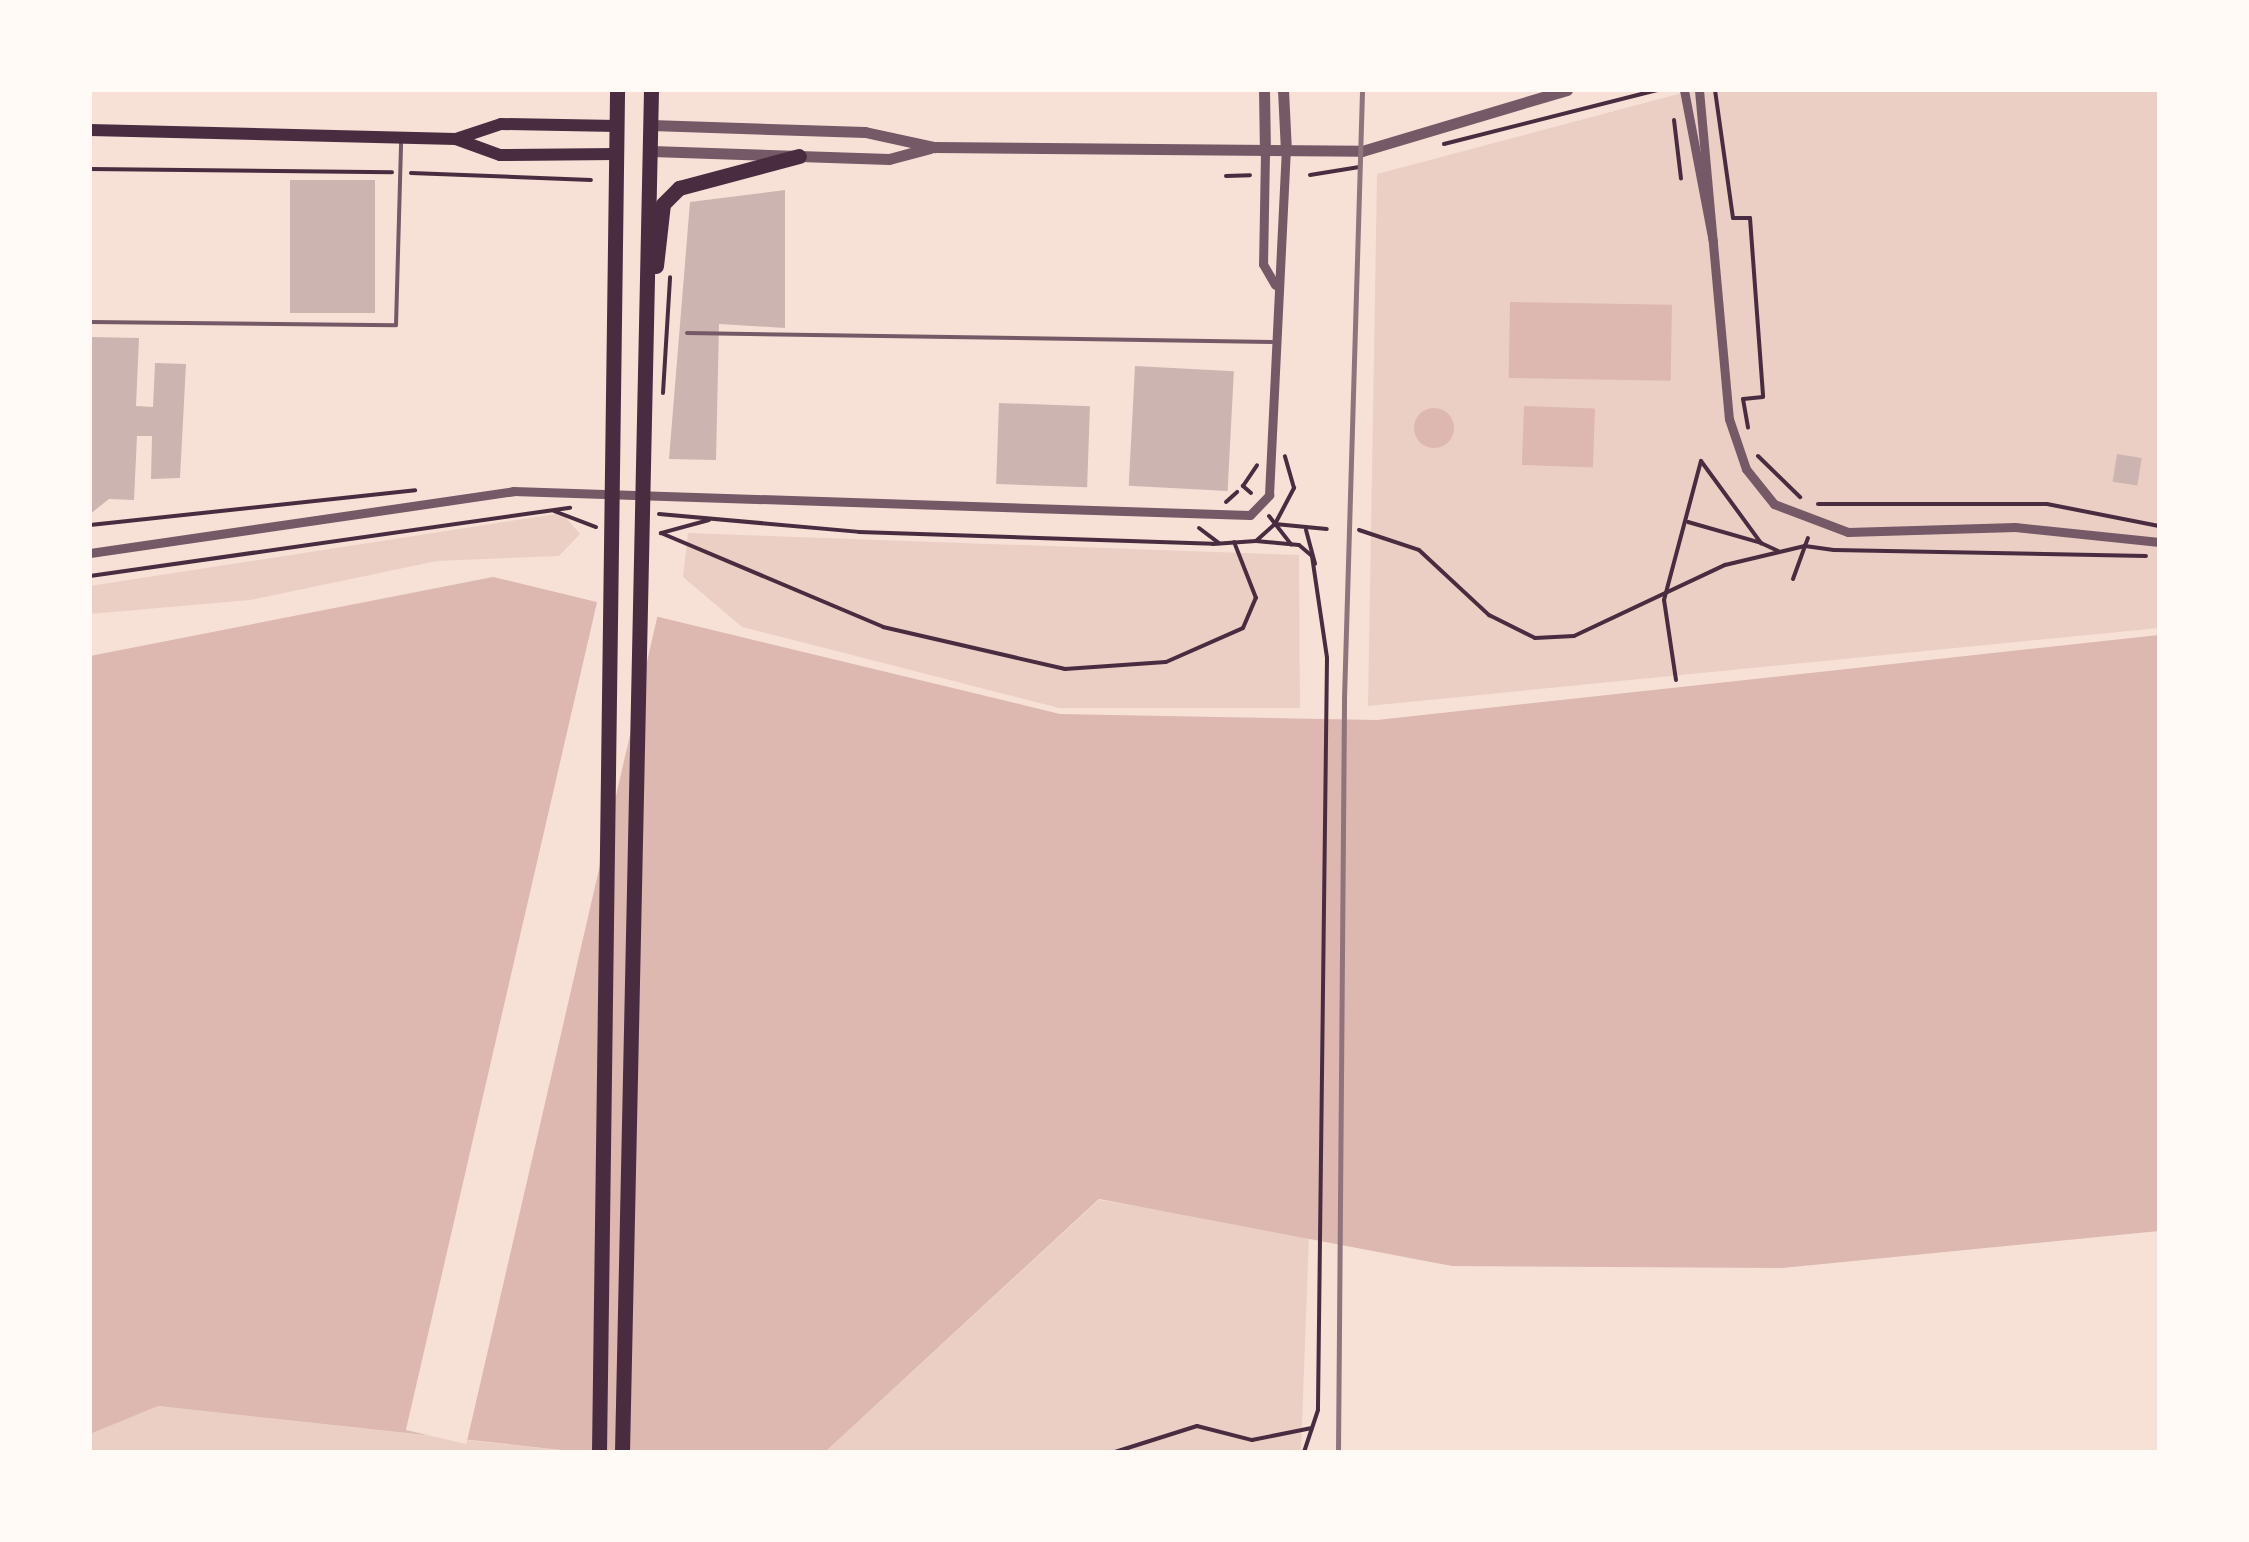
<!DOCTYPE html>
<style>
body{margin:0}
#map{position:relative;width:2249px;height:1542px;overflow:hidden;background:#f7e1d7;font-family:Helvetica,sans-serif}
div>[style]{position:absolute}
.green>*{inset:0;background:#ebcfc5}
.water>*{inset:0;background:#dcb8b0;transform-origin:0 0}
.round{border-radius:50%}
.pier>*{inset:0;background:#f7e1d7;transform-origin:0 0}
.building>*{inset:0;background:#ccb4b1;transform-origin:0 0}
.path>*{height:4px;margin:-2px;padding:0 2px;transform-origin:2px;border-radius:2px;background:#4a2c40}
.service>*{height:4px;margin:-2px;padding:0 2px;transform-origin:2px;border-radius:2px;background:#755966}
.minor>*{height:9px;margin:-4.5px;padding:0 4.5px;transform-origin:4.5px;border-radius:4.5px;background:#755966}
.tertiary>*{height:11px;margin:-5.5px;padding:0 5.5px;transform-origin:5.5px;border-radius:5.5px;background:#755966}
.secondary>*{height:12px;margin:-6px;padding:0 6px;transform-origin:6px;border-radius:6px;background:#4a2c40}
.trunk>*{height:15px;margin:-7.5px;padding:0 7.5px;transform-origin:7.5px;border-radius:7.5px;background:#4a2c40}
.rail>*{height:5px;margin:-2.5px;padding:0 2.5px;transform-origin:2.5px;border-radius:2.5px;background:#8f747c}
span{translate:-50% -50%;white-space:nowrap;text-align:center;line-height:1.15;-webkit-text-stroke:10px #fffaf5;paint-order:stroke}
.frame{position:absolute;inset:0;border:92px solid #fffaf5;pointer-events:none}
</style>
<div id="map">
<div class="green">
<div style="clip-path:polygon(1693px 90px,2159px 90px,2159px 628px,1368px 706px,1377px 174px)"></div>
<div style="clip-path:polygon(562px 513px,580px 534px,559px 556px,437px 561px,250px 600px,90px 614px,90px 586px)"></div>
<div style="clip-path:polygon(688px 533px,1299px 555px,1300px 708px,1059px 708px,742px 627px,683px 577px)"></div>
<div style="clip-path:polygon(1099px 1200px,1309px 1235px,1301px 1452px,825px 1452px)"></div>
<div style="clip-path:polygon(157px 1406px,577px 1452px,90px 1452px,90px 1434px)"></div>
</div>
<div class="water">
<div style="left:1510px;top:302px;width:162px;height:76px;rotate:1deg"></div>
<div style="left:1524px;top:406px;width:71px;height:59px;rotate:2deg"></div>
<div class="round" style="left:1414px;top:408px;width:40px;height:40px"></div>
<div style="clip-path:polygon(493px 577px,1060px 714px,1377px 720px,2159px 635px,2159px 1231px,1782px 1268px,1452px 1266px,1099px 1199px,825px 1452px,580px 1452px,158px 1406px,90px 1434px,90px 656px)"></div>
</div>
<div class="pier">
<div style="left:598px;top:598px;width:62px;height:854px;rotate:13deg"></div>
</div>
<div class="building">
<div style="left:290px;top:180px;width:85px;height:133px"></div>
<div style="clip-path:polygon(785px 190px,785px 328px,719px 324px,716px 460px,669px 459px,690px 202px)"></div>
<div style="clip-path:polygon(90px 337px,139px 338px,136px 406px,153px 407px,155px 363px,186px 364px,180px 478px,151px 479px,152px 436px,137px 436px,134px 500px,109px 499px,90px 514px)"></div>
<div style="left:1135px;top:366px;width:99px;height:120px;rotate:3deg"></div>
<div style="left:999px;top:403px;width:91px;height:81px;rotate:2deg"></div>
<div style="left:2117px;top:454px;width:25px;height:28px;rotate:9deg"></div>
</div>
<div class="path">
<div style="left:1715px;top:90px;width:129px;rotate:82deg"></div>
<div style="left:1733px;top:218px;width:17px"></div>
<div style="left:1750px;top:218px;width:179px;rotate:85.8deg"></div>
<div style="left:1763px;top:397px;width:20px;rotate:174deg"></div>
<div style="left:1743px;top:399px;width:29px;rotate:80deg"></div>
<div style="left:1674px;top:120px;width:59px;rotate:83.2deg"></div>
<div style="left:1444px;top:144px;width:220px;rotate:-14.2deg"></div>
<div style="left:90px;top:169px;width:302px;rotate:0.6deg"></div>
<div style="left:411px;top:173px;width:180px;rotate:2.2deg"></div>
<div style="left:1310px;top:175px;width:50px;rotate:-9.3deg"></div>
<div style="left:1226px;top:176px;width:24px;rotate:-2deg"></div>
<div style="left:663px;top:393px;width:116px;rotate:-86.5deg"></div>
<div style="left:1758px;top:456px;width:59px;rotate:44.3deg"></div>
<div style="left:1251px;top:493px;width:11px;rotate:-139deg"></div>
<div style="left:1243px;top:486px;width:25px;rotate:-56deg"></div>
<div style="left:1226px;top:502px;width:15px;rotate:-42deg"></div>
<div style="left:1818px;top:504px;width:229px"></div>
<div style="left:2047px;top:504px;width:114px;rotate:11.1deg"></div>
<div style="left:554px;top:511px;width:45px;rotate:20.9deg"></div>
<div style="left:659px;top:514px;width:201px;rotate:5.1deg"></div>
<div style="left:859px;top:532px;width:354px;rotate:1.9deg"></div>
<div style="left:1213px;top:544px;width:43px;rotate:-4deg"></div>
<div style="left:1256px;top:541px;width:25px;rotate:-42deg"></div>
<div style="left:1275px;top:524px;width:52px;rotate:5.5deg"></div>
<div style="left:1269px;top:516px;width:36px;rotate:52deg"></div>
<div style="left:709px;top:520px;width:50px;rotate:164.8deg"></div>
<div style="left:661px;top:533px;width:241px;rotate:22.9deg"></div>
<div style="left:883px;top:627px;width:187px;rotate:13deg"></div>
<div style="left:1065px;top:669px;width:101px;rotate:-4deg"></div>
<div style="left:1166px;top:662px;width:84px;rotate:-23.8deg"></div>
<div style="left:1243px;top:628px;width:33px;rotate:-67deg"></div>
<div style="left:1256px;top:598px;width:60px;rotate:-111.4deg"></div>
<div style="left:1688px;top:522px;width:76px;rotate:16deg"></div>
<div style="left:1275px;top:524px;width:41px;rotate:-62.2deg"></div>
<div style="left:1294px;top:488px;width:33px;rotate:-106deg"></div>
<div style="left:90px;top:525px;width:327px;rotate:-6.1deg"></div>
<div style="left:1199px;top:528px;width:25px;rotate:37deg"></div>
<div style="left:1306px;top:530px;width:35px;rotate:75deg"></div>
<div style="left:1359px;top:530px;width:63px;rotate:18.4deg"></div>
<div style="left:1419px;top:550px;width:96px;rotate:42.9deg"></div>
<div style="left:1489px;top:615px;width:51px;rotate:26.6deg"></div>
<div style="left:1535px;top:638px;width:39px;rotate:-3deg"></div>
<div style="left:1574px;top:636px;width:167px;rotate:-25.2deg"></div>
<div style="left:1725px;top:565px;width:82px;rotate:-13.4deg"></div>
<div style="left:1808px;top:538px;width:9px;rotate:111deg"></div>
<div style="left:1805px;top:546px;width:29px;rotate:8deg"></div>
<div style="left:1834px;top:550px;width:312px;rotate:1.1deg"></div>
<div style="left:1256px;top:541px;width:43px;rotate:5.3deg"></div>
<div style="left:1299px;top:545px;width:17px;rotate:40deg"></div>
<div style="left:1312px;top:556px;width:103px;rotate:81.6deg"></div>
<div style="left:1327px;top:658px;width:752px;rotate:90.69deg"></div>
<div style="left:1318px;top:1410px;width:44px;rotate:108.4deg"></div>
<div style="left:90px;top:576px;width:485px;rotate:-8.1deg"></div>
<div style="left:1793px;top:579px;width:35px;rotate:-70deg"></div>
<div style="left:1676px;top:680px;width:81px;rotate:-98.5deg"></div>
<div style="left:1664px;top:600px;width:144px;rotate:-75.1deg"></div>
<div style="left:1701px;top:461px;width:102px;rotate:53.8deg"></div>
<div style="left:1761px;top:543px;width:19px;rotate:25deg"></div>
<div style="left:1115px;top:1452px;width:86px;rotate:-17.6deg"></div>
<div style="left:1197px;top:1426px;width:57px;rotate:14.3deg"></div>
<div style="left:1252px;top:1440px;width:61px;rotate:-11.3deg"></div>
</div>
<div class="service">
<div style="left:90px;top:322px;width:306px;rotate:0.6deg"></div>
<div style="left:396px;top:325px;width:183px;rotate:-88.4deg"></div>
<div style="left:687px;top:333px;width:585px;rotate:0.88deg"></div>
</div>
<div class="minor">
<div style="left:1684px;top:90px;width:155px;rotate:79.2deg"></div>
<div style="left:1699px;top:90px;width:330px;rotate:84.8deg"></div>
<div style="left:1729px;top:419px;width:53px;rotate:71.2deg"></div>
<div style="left:1746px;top:469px;width:45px;rotate:51.3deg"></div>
<div style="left:1774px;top:504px;width:79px;rotate:20.7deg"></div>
<div style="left:1848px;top:532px;width:167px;rotate:-1.7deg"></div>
<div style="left:2015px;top:527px;width:145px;rotate:5.9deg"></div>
<div style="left:1265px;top:153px;width:111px;rotate:91deg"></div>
<div style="left:1263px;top:264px;width:24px;rotate:60deg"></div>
<div style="left:90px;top:553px;width:428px;rotate:-8.3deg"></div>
<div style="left:513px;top:491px;width:737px;rotate:1.87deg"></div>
<div style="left:1250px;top:515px;width:28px;rotate:-46deg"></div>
<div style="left:1269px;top:495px;width:343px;rotate:-87.2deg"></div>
</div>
<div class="tertiary">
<div style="left:1264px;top:90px;width:63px;rotate:89.1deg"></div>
<div style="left:1283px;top:90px;width:62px;rotate:87.2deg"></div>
<div style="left:651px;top:125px;width:214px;rotate:1.9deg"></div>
<div style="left:865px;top:132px;width:71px;rotate:12.3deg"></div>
<div style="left:934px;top:147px;width:428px;rotate:0.5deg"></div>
<div style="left:1362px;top:151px;width:214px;rotate:-16.6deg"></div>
<div style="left:651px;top:151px;width:238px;rotate:1.9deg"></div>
<div style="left:889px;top:159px;width:42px;rotate:-15deg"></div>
</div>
<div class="secondary">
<div style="left:90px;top:130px;width:366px;rotate:1.4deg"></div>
<div style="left:456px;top:139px;width:47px;rotate:-18.4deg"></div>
<div style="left:501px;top:124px;width:116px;rotate:1deg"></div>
<div style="left:456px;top:139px;width:47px;rotate:20deg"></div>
<div style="left:500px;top:155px;width:117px;rotate:-0.5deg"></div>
</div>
<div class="trunk">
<div style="left:656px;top:266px;width:62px;rotate:-83.6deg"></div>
<div style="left:663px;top:204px;width:23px;rotate:-45deg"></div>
<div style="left:679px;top:188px;width:124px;rotate:-14.9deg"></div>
<div style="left:599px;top:1452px;width:1362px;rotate:-89.24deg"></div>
<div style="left:622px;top:1452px;width:1362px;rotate:-88.78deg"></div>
</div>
<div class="rail">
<div style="left:1338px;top:1452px;width:754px;rotate:-89.54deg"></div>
<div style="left:1344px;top:698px;width:608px;rotate:-88.3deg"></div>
</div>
<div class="frame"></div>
</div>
